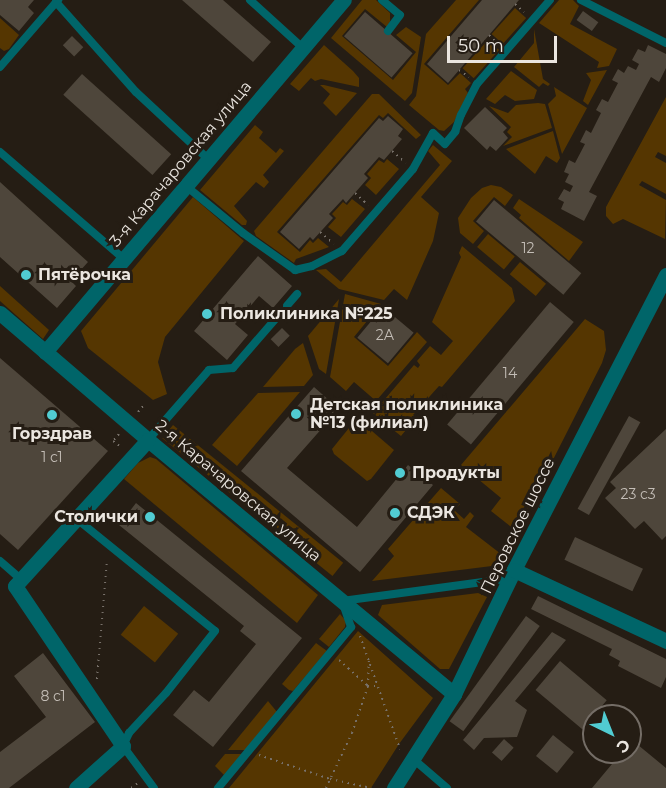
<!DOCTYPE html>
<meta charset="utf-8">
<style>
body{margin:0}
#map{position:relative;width:666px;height:788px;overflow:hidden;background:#251d14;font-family:Montserrat,sans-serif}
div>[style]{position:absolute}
.green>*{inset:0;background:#553601;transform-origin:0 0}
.building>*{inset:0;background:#4e463b;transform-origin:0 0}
.path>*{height:2px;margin-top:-1px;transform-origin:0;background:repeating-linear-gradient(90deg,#78716a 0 1.5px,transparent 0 6px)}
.service>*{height:8px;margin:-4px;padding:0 4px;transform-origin:4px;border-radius:4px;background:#006569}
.minor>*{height:15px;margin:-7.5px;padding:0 7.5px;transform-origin:7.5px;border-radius:7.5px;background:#006569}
.tertiary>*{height:15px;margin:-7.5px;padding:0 7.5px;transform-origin:7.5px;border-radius:7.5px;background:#006569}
.dots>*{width:16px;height:16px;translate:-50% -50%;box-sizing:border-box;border:3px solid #251d14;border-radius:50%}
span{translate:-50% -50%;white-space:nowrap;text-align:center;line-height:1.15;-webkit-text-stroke:6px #251d14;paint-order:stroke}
.number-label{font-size:14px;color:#c4beb7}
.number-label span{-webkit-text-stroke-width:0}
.street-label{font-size:16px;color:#ebe6e0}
.poi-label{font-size:16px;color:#ebe6e0;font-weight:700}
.left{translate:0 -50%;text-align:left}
.right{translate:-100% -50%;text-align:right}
.north{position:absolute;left:582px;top:704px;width:60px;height:60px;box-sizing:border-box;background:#251d14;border:2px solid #746d66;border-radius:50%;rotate:137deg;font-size:16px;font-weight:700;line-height:24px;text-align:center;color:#ebe6e0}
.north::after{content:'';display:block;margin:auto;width:21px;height:27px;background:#51ccd2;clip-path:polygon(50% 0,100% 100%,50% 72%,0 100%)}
.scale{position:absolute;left:447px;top:36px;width:110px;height:27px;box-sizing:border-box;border:3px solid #ebe6e0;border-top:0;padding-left:8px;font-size:18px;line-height:21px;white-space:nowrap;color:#ebe6e0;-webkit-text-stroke:4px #251d14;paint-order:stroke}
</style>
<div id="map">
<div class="green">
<div style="clip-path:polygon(362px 0,376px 0,390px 13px,390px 22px,387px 27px,365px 9px,342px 36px,393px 80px,416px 52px,396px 35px,406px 27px,421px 37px,412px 93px,405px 101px,331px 38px)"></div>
<div style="clip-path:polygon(456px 0,479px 0,424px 64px,448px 85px,460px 73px,471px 83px,465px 89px,468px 93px,454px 122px,444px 131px,439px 130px,409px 105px,416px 96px,426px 34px)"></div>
<div style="clip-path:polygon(559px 0,573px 0,579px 6px,570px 24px,617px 49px,609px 66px,597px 68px,599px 62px,539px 23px)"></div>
<div style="left:515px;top:8px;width:15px;height:35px;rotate:42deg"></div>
<div style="clip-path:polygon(0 18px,19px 35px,9px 49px,4px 51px,0 48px)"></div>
<div style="clip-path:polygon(534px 29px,543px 79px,550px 84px,548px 86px,543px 83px,539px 87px,514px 67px,534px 43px)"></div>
<div style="left:488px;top:40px;width:15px;height:38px;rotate:42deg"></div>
<div style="clip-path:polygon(324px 45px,353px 71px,359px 78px,359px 87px,321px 79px,315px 81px,311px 78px,299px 91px,290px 84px)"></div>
<div style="clip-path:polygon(607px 70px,588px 105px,583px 101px,591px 80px,586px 73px)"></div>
<div style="clip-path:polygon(511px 71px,537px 90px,534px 99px,515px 101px,505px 95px,495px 104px,486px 99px)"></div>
<div style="clip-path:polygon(320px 85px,324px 85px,357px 93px,336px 116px,323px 103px,330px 94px)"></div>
<div style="clip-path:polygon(554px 87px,587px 108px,562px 154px,548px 104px,556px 96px)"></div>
<div style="clip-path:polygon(372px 94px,379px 94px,421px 135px,416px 139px,388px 113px,383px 118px,379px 115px,277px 232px,300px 252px,310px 240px,313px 243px,318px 238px,329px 247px,296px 259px,294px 263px,256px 236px,254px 231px)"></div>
<div style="clip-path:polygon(666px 97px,666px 156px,658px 152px,655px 157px,666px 163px,666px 194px,642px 181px,639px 185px,666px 200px,665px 239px,623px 219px,613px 224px,606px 216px,606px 207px)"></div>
<div style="clip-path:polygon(538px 103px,545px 104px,552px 128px,503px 146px,512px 137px,507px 132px,511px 127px,489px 106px,508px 113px,516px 105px)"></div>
<div style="clip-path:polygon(255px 125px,263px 132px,259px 138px,276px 153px,280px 148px,284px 151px,263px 175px,269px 182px,264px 188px,256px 182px,234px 206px,247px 221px,246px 225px,242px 225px,200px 190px)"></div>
<div style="clip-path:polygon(553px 131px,560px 158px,557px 163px,546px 156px,535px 174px,506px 149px)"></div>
<div style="clip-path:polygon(433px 145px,452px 161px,421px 197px,439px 213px,433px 241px,407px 300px,394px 289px,384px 300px,339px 289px,316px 270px,326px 269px,341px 282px,440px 165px,428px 151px)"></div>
<div style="clip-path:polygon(387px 159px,399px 169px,376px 195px,365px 185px,371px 178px,367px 174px,379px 160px,384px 163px)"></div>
<div style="clip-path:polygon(491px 185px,501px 187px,513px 195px,505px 206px,494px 197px,473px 221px,484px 231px,473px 244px,460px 233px,458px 218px,471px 198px,482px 188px)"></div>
<div style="clip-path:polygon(193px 197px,244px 241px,165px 337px,158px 362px,167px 394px,153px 400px,88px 348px,81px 331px)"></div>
<div style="clip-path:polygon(352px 199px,365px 209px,341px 237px,328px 227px,336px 218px,332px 214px,343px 202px,347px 205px)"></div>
<div style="clip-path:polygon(519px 199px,583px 242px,569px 261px,519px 218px,521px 215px,513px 208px)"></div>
<div style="left:488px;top:234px;width:35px;height:17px;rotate:40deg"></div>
<div style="clip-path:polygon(462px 246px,512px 288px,515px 301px,442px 387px,439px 386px,413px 415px,416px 418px,401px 436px,382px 421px,385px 417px,382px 415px,379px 418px,373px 413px,414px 365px,418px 368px,420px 365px,417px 361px,430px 346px,441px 355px,453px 341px,432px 322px,461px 257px,459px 253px)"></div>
<div style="left:520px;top:262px;width:34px;height:16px;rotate:40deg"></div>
<div style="clip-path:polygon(0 286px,49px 330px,43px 339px,0 301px)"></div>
<div style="clip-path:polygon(345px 294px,381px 304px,354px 337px,388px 366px,417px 332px,427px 342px,376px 401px,354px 382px,346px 391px,330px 377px)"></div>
<div style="clip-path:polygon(339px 299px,326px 374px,319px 369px,308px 336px)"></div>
<div style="clip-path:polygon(585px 319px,604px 331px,606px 350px,602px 363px,521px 523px,518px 524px,515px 530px,491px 511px,501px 498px,461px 465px)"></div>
<div style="clip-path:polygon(303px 343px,313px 375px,304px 386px,263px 387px,295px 349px)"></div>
<div style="clip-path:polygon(300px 392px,237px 466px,212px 445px,258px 393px)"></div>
<div style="clip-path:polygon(358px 419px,394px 450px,371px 479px,367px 481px,334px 454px,332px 449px,353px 423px)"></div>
<div style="left:173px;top:425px;width:219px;height:17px;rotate:39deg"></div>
<div style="clip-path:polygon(150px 457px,156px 459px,318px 595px,297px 623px,124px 479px,138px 463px)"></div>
<div style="clip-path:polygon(441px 488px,460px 504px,454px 510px,464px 519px,470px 512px,474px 516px,466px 527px,501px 554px,498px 561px,492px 566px,372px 581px,394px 556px,388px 549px)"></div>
<div style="clip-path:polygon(478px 593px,487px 597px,449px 669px,440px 669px,378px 615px,382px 605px)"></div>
<div style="left:144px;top:606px;width:44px;height:37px;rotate:39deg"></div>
<div style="clip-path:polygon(340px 614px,346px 621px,345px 627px,329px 647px,319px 639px)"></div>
<div style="clip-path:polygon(358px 631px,433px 698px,399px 744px,371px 788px,229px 788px)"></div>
<div style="clip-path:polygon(316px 643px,327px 651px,293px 691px,289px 690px,282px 684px)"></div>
<div style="clip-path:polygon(268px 701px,277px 712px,245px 750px,228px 750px)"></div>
<div style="clip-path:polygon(225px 754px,242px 754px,224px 775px,215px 766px)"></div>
</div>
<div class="building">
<div style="clip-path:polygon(0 0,34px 0,28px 7px,34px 13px,19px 31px,0 15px)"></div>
<div style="clip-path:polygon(182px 0,223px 0,271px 42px,253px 62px)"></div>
<div style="clip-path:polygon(482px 0,519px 0,448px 83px,427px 64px)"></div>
<div style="left:583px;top:11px;width:19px;height:11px;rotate:36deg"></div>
<div style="left:365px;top:12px;width:63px;height:32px;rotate:41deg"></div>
<div style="left:72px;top:36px;width:16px;height:13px;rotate:45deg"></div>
<div style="clip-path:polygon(648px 45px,666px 54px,666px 68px,659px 82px,651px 77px,589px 192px,597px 196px,584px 221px,561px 209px,564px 202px,558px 199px,564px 189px,570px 192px,573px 186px,565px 182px,569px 174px,564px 172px,569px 160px,575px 163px,585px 144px,580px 142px,586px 130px,591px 133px,601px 113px,596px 110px,602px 99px,608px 102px,618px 83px,612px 80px,618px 69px,624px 73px,628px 66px,636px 70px,639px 64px,632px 60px,638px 49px,645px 52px)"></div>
<div style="left:82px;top:74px;width:120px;height:28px;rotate:42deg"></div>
<div style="clip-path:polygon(485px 107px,507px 128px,503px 132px,508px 138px,496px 151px,490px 146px,487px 150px,464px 128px)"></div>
<div style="clip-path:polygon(388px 116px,403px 129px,398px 136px,402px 139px,384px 160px,379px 157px,364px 174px,368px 178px,346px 203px,343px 199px,329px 214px,333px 218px,313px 240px,310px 237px,299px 249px,280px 232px,379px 118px,383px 121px)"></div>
<div style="clip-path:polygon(0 182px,88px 262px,71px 281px,76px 286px,57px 308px,0 257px)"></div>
<div style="left:494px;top:200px;width:114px;height:28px;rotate:40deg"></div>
<div style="clip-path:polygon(258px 256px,292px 286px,273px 308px,259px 296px,235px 324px,248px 335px,227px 360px,194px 331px)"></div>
<div style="left:550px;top:302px;width:31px;height:160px;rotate:40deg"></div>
<div style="left:383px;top:307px;width:40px;height:40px;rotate:40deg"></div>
<div style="left:282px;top:328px;width:11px;height:16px;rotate:45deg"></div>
<div style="clip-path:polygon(0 358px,108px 451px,18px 550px,0 534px)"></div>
<div style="clip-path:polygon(314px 387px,339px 409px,287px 468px,357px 527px,408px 465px,433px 485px,360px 572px,241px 471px)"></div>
<div style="left:629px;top:416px;width:13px;height:106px;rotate:29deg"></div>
<div style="clip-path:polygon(666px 429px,666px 536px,662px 540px,644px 521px,635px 529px,605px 498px,616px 488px,610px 482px)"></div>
<div style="clip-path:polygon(136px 503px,302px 638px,213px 747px,173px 715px,194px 690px,209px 702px,256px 644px,240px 631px,244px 626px,119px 525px)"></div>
<div style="left:575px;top:537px;width:75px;height:25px;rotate:25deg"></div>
<div style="clip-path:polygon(538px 596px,666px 659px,666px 677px,661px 688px,618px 666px,620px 661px,609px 655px,612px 649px,531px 609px)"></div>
<div style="left:526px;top:616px;width:17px;height:130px;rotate:36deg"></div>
<div style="clip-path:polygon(552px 632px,566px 640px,515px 701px,527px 710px,517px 737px,484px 738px,474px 750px,463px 740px)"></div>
<div style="clip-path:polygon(43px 653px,95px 722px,9px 788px,0 788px,0 752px,46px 717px,14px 676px)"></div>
<div style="left:560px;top:661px;width:61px;height:38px;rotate:40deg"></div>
<div style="left:553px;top:735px;width:27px;height:27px;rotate:39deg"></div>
<div style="left:504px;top:739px;width:13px;height:18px;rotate:42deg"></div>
<div style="clip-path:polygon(632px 740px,666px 768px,666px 788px,592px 788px,622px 752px,630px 752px)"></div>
</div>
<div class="path">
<div style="left:515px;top:4px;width:12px;rotate:42deg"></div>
<div style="left:489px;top:35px;width:13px;rotate:45deg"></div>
<div style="left:459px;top:70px;width:12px;rotate:35deg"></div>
<div style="left:392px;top:151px;width:18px;rotate:41deg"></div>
<div style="left:355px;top:193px;width:18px;rotate:43deg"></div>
<div style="left:320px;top:232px;width:18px;rotate:41deg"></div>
<div style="left:138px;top:412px;width:9px;rotate:-49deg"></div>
<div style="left:119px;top:434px;width:9px;rotate:131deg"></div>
<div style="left:113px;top:441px;width:10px;rotate:37deg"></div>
<div style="left:360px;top:636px;width:120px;rotate:70.5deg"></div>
<div style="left:339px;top:660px;width:39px;rotate:42deg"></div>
<div style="left:368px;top:686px;width:10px"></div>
<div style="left:97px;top:679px;width:120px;rotate:-85.2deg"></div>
<div style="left:259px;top:755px;width:75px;rotate:18.7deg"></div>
<div style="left:330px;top:779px;width:42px;rotate:12.4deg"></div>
<div style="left:131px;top:788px;width:9px;rotate:-36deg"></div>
<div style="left:326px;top:788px;width:61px;rotate:-64.7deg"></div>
<div style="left:352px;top:733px;width:50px;rotate:-71.2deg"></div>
<div style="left:368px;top:686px;width:25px;rotate:-88deg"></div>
</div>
<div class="service">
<div style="left:250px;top:0;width:72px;rotate:42.2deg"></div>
<div style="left:382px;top:0;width:23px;rotate:40deg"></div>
<div style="left:400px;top:15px;width:20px;rotate:127deg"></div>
<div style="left:581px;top:0;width:95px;rotate:26.8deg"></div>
<div style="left:56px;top:2px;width:120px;rotate:48.4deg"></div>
<div style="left:136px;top:92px;width:98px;rotate:42.9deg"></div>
<div style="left:0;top:67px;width:89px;rotate:-49.1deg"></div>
<div style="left:0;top:152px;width:164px;rotate:40.8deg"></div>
<div style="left:186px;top:186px;width:74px;rotate:39.5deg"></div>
<div style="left:243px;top:233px;width:64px;rotate:35.4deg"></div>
<div style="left:295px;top:270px;width:17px;rotate:-13deg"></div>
<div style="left:312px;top:266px;width:34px;rotate:-27deg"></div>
<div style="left:342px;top:251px;width:108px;rotate:-49.1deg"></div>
<div style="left:413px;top:169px;width:41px;rotate:-60.9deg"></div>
<div style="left:433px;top:133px;width:16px;rotate:43deg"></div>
<div style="left:445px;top:144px;width:16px;rotate:-50deg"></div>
<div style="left:455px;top:132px;width:18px;rotate:-71deg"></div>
<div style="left:461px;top:115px;width:35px;rotate:-63deg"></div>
<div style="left:477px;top:84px;width:111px;rotate:-49deg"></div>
<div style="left:148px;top:440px;width:93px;rotate:-48.9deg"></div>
<div style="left:209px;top:370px;width:24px;rotate:-5deg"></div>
<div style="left:233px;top:368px;width:98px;rotate:-49.1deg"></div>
<div style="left:78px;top:520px;width:176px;rotate:39deg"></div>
<div style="left:215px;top:631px;width:79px;rotate:128.3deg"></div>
<div style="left:166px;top:693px;width:54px;rotate:132.8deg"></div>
<div style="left:129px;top:733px;width:14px;rotate:115deg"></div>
<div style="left:123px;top:746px;width:52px;rotate:53.6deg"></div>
<div style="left:0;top:561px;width:28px;rotate:41deg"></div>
<div style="left:412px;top:758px;width:46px;rotate:40.6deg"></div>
<div style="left:218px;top:788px;width:209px;rotate:-50.4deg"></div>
<div style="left:351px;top:627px;width:28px;rotate:-109deg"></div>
<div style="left:342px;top:601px;width:157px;rotate:-7.7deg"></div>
<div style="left:498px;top:580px;width:13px;rotate:-32deg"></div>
</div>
<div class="minor">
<div style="left:0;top:313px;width:195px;rotate:40.6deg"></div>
<div style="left:148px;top:440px;width:398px;rotate:39.7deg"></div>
<div style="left:45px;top:352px;width:462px;rotate:-49.7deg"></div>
<div style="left:76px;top:788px;width:63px;rotate:-41.8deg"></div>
<div style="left:123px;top:746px;width:193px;rotate:-124deg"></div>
<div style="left:15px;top:586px;width:197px;rotate:-47.7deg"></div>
<div style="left:394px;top:788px;width:112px;rotate:-57.4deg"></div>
<div style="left:454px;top:694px;width:138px;rotate:-64.2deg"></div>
</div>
<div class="tertiary">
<div style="left:666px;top:275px;width:332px;rotate:117.3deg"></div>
<div style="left:514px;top:570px;width:168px;rotate:25deg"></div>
</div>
<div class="dots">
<div style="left:26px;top:275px;background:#51ccd2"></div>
<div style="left:207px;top:314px;background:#51ccd2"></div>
<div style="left:296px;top:414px;background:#51ccd2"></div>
<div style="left:52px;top:415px;background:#51ccd2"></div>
<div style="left:400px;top:473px;background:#51ccd2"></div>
<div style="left:395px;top:513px;background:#51ccd2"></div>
<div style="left:150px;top:517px;background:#51ccd2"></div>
</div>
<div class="number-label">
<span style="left:528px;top:248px">12</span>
<span style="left:385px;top:335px">2А</span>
<span style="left:510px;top:373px">14</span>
<span style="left:52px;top:457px">1 с1</span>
<span style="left:638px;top:494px">23 с3</span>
<span style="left:53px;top:696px">8 с1</span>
</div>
<div class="street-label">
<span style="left:181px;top:164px;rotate:-50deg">3-я Карачаровская улица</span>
<span style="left:238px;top:491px;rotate:40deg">2-я Карачаровская улица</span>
<span style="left:518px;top:526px;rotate:-64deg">Перовское шоссе</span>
</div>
<div class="poi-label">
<span class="left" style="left:38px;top:275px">Пятёрочка</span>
<span class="left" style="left:220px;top:314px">Поликлиника №225</span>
<span class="left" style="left:310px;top:414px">Детская поликлиника<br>№13 (филиал)</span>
<span style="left:52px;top:434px">Горздрав</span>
<span class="left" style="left:412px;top:473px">Продукты</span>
<span class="left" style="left:407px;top:513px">СДЭК</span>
<span class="right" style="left:138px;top:517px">Столички</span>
</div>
<div class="north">С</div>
<div class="scale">50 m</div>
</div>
